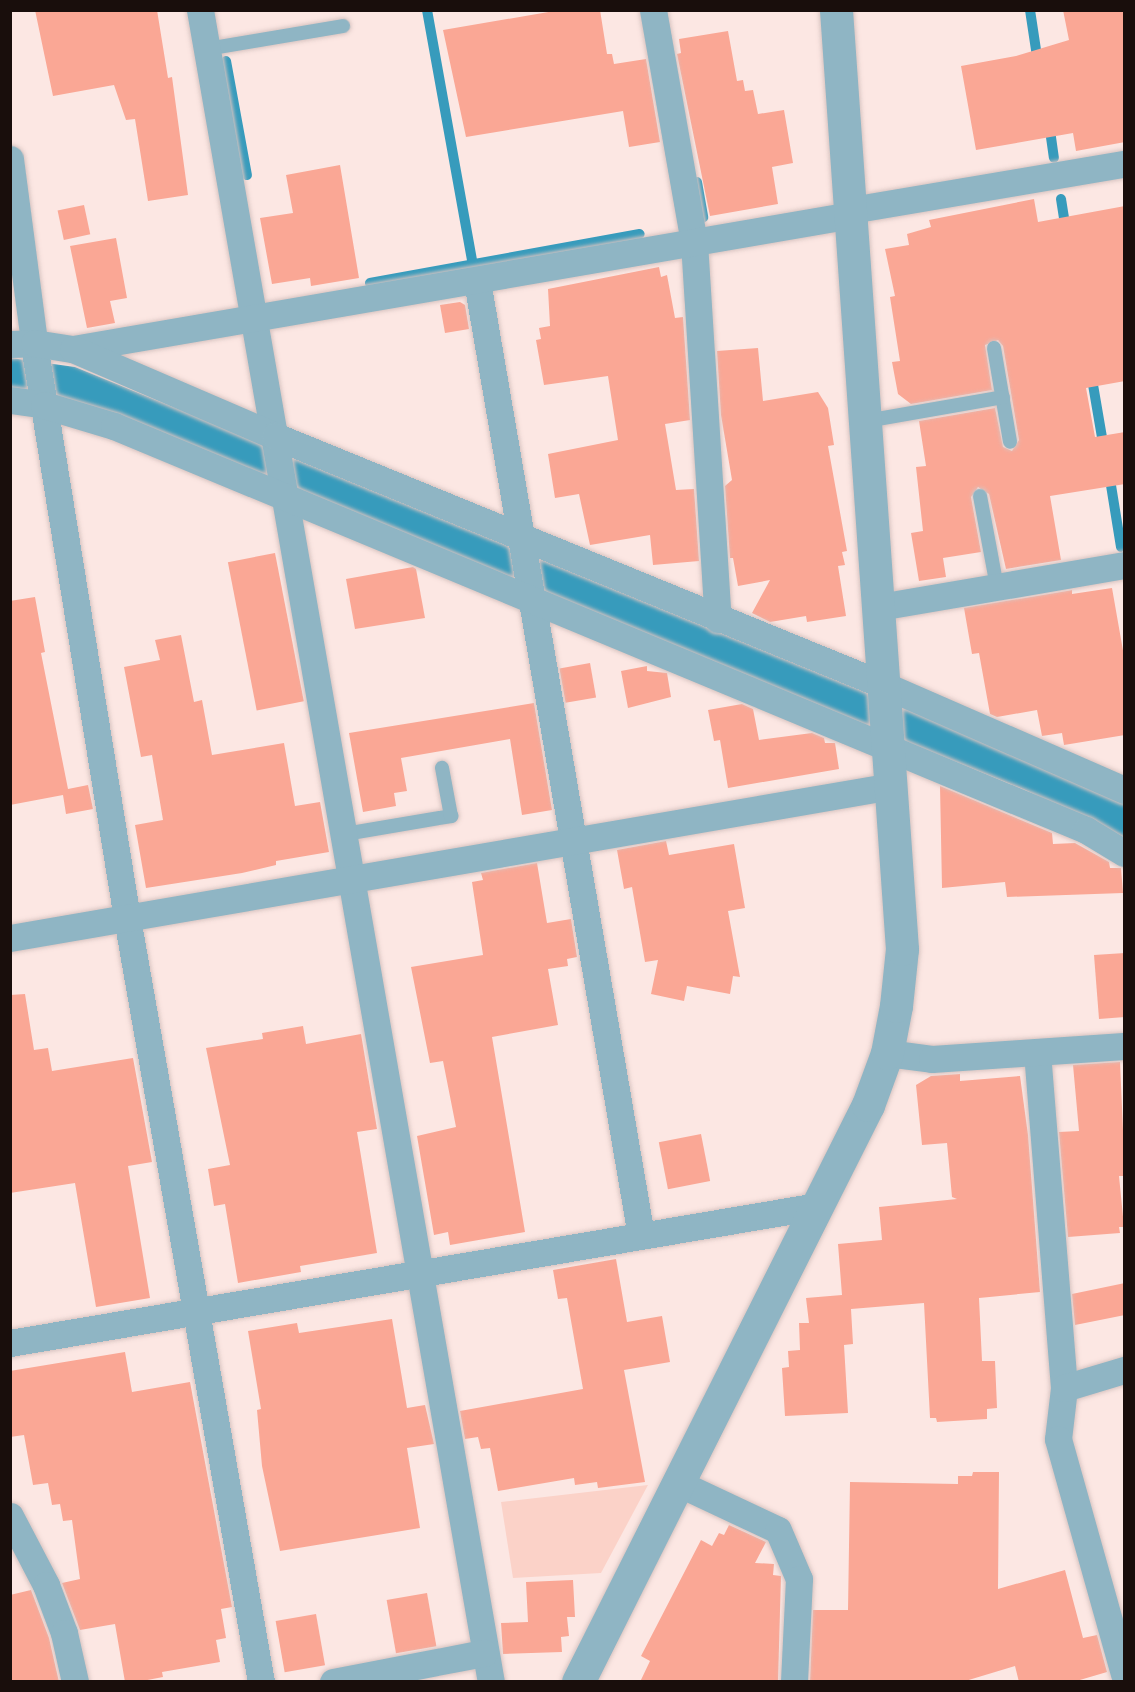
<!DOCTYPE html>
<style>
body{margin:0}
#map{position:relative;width:1135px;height:1692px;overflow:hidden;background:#fce7e3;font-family:Lato,sans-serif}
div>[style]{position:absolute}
.green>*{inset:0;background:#fbd2c8}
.water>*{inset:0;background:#379bbc}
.stream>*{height:10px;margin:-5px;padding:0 5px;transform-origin:5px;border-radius:5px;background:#379bbc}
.building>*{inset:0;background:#faa795;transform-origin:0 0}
.roads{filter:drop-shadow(0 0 2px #d8c4c1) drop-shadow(0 0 2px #d8c4c1)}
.service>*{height:14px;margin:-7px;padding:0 7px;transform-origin:7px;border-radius:7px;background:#8fb5c4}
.minor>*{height:27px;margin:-13.5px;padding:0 13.5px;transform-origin:13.5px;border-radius:13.5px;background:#8fb5c4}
.tertiary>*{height:33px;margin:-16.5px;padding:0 16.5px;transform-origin:16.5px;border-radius:16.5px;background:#8fb5c4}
span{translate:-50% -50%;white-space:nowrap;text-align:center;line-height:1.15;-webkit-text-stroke:6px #fff8f6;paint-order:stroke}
.frame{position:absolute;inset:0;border:12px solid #190e0c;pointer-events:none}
</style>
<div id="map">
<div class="green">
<div style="clip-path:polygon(648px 1485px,601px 1573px,513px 1578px,501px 1502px)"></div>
</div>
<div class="water">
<div style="clip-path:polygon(11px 358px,75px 367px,976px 734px,1124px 802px,1124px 842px,1106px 828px,1025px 790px,593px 614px,11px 389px)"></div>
</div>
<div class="stream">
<div style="left:427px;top:10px;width:259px;rotate:79.8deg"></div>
<div style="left:1030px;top:10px;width:54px;rotate:81.4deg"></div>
<div style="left:226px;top:61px;width:116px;rotate:79.6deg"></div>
<div style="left:1049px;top:123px;width:35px;rotate:82deg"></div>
<div style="left:697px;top:182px;width:36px;rotate:80deg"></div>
<div style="left:1061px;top:199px;width:31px;rotate:81deg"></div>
<div style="left:370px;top:283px;width:274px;rotate:-10.3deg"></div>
<div style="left:1091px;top:373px;width:77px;rotate:80.3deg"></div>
<div style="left:1109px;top:473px;width:75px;rotate:80.8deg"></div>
</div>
<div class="building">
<div style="clip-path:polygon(35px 10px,157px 10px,168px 78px,172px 77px,188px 195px,148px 201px,135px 119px,126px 120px,114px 85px,53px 96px)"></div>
<div style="clip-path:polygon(560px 10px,600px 10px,607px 54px,612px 54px,614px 64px,646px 59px,660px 142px,629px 147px,623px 111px,466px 137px,443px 30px)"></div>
<div style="clip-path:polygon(1063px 10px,1125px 10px,1125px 142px,1076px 151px,1073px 133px,976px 150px,961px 66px,1016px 56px,1069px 40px)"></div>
<div style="clip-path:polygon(728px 31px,737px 81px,743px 80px,745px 91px,753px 90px,758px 114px,784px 110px,793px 163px,772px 167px,778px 204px,710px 216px,677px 54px,681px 53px,679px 39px)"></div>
<div style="clip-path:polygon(340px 165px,359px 278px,311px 286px,310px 278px,272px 284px,260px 218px,293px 213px,286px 175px)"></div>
<div style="clip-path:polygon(1034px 199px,1038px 222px,1125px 206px,1125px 381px,1086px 388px,1095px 437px,1125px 432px,1125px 484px,1050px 496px,1061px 560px,1006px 569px,989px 494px,978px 487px,971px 497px,981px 552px,943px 558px,946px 577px,919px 581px,911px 533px,923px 531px,916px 467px,926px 466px,919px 421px,995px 408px,1003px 447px,1012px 451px,1019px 440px,1003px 346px,998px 340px,985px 345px,992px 390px,911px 404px,898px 394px,892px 362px,900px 361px,890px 297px,895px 296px,885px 249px,909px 245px,907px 234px,931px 227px,929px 220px)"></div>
<div style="left:84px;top:205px;width:30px;height:27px;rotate:78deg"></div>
<div style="clip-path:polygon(116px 238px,127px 298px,110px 301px,115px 323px,87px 328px,70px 246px)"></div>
<div style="clip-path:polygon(659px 267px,661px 277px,667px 275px,675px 318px,683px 317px,690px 420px,665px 424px,676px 490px,694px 489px,699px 561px,653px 565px,650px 535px,590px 545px,579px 494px,555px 498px,548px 454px,618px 440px,608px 376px,544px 385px,536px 340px,541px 339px,539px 328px,550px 326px,548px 289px)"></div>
<div style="clip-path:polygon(460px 302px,465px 305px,469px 329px,445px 333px,440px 305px)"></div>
<div style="clip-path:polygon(758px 348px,763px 401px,818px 392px,828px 408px,834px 445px,828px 446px,847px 551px,842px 552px,845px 565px,838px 566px,846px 616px,807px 622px,806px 616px,770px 622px,752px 613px,770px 580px,738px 586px,733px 558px,730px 558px,725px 486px,732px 480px,721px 415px,717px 351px)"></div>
<div style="left:275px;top:553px;width:151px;height:48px;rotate:79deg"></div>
<div style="clip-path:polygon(413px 567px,416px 569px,425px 618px,355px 629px,346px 579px)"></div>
<div style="clip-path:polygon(1112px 588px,1125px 662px,1125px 735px,1064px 745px,1062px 733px,1042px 736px,1037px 710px,997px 717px,990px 714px,979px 653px,972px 654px,964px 608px,1067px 591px,1072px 590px,1072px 594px)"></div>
<div style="clip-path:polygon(35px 597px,45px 652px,41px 653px,68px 789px,88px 785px,93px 809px,66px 814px,63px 795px,10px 805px,10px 601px)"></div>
<div style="clip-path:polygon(181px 635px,194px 702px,202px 700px,212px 755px,284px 743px,295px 806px,320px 802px,329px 852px,276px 861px,276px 865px,242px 873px,146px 888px,135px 825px,163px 820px,152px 755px,141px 757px,124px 667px,160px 660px,155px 640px)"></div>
<div style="left:590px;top:663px;width:35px;height:31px;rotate:80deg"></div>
<div style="clip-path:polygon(647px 666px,647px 671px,667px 673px,671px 697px,628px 708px,621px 671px)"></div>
<div style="clip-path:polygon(534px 703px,552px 810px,522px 815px,510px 739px,401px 758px,407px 791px,394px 793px,396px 806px,363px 812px,349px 733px)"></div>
<div style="clip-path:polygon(742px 704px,753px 709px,759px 740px,812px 733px,824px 738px,825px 743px,835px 743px,839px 769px,728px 788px,720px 740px,714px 741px,708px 710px)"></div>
<div style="clip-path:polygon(940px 786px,1052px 833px,1053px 844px,1075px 843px,1109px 862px,1110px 868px,1121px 868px,1123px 893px,1007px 897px,1005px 882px,942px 888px)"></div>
<div style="clip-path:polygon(666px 841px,669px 855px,734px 844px,745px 908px,728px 911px,740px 977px,733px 976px,730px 994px,687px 986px,684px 1001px,651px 994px,658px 960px,645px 962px,632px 887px,624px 889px,617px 850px)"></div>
<div style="clip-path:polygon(537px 863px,547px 923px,571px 919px,577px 957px,567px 959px,568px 966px,548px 969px,558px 1025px,492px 1037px,525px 1232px,450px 1245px,448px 1232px,434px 1235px,417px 1136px,456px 1127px,443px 1061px,430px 1063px,411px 967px,483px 955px,472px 882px,483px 880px,481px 873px)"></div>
<div style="clip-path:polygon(1125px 953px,1125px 1017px,1099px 1019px,1094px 955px)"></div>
<div style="clip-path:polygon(25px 994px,34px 1050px,48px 1048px,52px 1071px,133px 1058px,152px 1162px,128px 1166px,150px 1298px,96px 1307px,75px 1183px,10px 1193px,10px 995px)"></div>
<div style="clip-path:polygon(303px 1026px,306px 1044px,361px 1034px,377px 1129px,357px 1132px,377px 1253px,300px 1266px,301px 1272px,238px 1283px,225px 1204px,214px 1206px,208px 1169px,230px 1165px,206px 1048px,263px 1039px,262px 1033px)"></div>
<div style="clip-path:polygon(1120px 1062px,1125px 1176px,1119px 1176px,1124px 1227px,1119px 1227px,1120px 1233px,1068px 1237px,1059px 1132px,1079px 1131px,1073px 1065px)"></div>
<div style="clip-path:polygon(960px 1074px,960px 1081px,1020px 1076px,1028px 1135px,1040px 1292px,979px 1298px,982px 1361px,995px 1361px,997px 1408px,987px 1409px,987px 1419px,937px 1422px,936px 1418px,930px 1418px,924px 1303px,851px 1309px,853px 1344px,844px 1345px,848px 1413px,785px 1416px,782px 1368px,789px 1367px,788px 1351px,800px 1350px,799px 1323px,809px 1323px,806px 1298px,842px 1295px,838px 1244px,882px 1240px,879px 1207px,957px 1199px,952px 1197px,947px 1143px,922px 1145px,916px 1085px,931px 1076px)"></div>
<div style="left:701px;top:1134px;width:48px;height:43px;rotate:79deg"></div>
<div style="clip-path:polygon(616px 1259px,627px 1322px,662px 1316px,670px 1362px,624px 1370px,645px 1482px,598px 1488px,597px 1482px,575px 1485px,574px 1478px,498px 1491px,490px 1448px,481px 1449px,478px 1437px,465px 1439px,460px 1411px,583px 1389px,567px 1298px,558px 1299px,553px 1270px)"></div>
<div style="clip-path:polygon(1125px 1283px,1125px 1315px,1075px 1325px,1072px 1294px)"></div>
<div style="clip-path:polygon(392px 1319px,407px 1408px,425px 1405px,434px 1444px,407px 1448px,420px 1528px,280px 1551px,262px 1466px,257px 1410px,261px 1409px,248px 1331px,297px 1323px,299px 1333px)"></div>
<div style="clip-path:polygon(125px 1352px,132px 1392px,190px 1382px,232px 1607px,221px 1609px,226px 1638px,216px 1640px,220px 1662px,162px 1672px,163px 1677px,137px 1682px,125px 1682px,115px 1624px,80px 1630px,62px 1583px,80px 1579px,72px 1520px,63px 1521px,60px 1504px,52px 1505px,48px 1483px,33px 1485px,24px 1435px,10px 1437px,10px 1371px)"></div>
<div style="clip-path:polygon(973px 1472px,999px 1472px,998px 1589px,1065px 1570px,1083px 1638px,1097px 1635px,1107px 1672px,1073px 1682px,1019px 1682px,1015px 1666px,962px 1682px,810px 1682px,813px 1610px,848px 1610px,850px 1482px,958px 1484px,958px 1476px,972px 1476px)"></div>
<div style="clip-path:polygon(729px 1525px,766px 1542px,755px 1563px,774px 1564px,773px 1575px,781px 1576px,778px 1682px,640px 1682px,650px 1661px,641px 1656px,701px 1540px,712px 1546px,719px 1533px,724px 1535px)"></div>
<div style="clip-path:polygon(573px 1580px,575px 1617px,567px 1617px,569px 1636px,561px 1637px,562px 1652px,503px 1654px,501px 1623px,528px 1622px,526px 1582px)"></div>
<div style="clip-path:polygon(31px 1590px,49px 1638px,59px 1682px,10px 1682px,10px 1595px)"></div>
<div style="left:427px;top:1593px;width:54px;height:41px;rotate:80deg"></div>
<div style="left:316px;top:1614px;width:52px;height:41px;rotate:80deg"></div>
</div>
<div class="roads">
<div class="service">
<div style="left:207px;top:49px;width:138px;rotate:-9.6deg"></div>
<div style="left:994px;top:348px;width:95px;rotate:80.3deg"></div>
<div style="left:866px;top:421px;width:139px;rotate:-9.9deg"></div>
<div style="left:980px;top:496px;width:93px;rotate:79.4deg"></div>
<div style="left:345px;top:834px;width:108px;rotate:-9.6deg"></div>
<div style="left:451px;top:816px;width:49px;rotate:-100.6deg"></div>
</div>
<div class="minor">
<div style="left:200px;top:10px;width:1697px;rotate:80.13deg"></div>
<div style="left:653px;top:10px;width:236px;rotate:80deg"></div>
<div style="left:694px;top:242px;width:378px;rotate:86.4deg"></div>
<div style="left:10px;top:159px;width:200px;rotate:82.5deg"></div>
<div style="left:36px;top:357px;width:568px;rotate:80.79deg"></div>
<div style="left:127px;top:918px;width:776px;rotate:80.05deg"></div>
<div style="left:851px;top:210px;width:277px;rotate:-9.6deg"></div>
<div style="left:477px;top:281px;width:968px;rotate:80.25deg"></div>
<div style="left:10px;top:344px;width:24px;rotate:-2deg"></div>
<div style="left:34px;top:343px;width:39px;rotate:9deg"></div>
<div style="left:73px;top:349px;width:789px;rotate:-9.77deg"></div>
<div style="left:73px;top:349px;width:220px;rotate:23.3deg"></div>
<div style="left:275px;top:436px;width:658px;rotate:22.24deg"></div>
<div style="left:884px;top:685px;width:262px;rotate:23.6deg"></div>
<div style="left:10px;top:400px;width:34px;rotate:8deg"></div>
<div style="left:44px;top:405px;width:73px;rotate:16.7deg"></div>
<div style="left:114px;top:426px;width:1053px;rotate:22.57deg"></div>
<div style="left:1086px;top:830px;width:44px;rotate:31.2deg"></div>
<div style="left:879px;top:607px;width:249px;rotate:-9.7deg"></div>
<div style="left:10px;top:938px;width:895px;rotate:-9.78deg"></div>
<div style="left:1037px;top:1052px;width:337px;rotate:85.4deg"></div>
<div style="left:1064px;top:1388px;width:51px;rotate:96.7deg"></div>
<div style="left:1058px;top:1439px;width:244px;rotate:74.3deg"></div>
<div style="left:887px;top:1053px;width:45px;rotate:7.6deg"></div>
<div style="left:932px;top:1059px;width:192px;rotate:-3.9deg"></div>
<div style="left:10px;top:1343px;width:819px;rotate:-9.63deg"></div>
<div style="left:1064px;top:1388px;width:63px;rotate:-16.7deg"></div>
<div style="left:678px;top:1483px;width:110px;rotate:25.2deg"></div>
<div style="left:778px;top:1530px;width:53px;rotate:66.8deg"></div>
<div style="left:799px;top:1579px;width:103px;rotate:92.8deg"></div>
<div style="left:10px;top:1516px;width:78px;rotate:62.4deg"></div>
<div style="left:46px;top:1585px;width:51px;rotate:69.4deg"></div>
<div style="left:64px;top:1633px;width:50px;rotate:77.3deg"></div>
<div style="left:333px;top:1682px;width:154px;rotate:-10.9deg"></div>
</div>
<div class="tertiary">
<div style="left:578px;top:1682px;width:646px;rotate:-63.32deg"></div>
<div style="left:868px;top:1105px;width:55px;rotate:-69.9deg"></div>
<div style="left:887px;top:1053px;width:48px;rotate:-79.2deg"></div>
<div style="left:896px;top:1006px;width:57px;rotate:-84deg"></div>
<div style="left:902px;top:949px;width:941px;rotate:-94.02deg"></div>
</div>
</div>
<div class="frame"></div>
</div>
